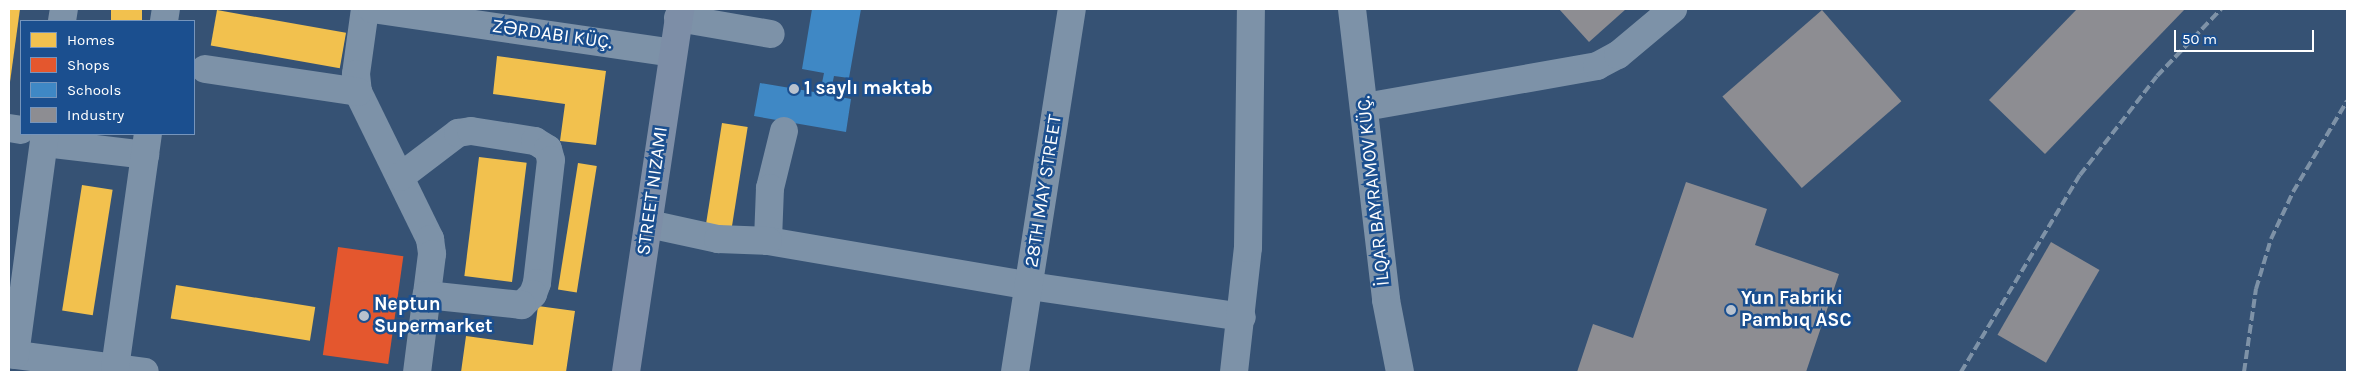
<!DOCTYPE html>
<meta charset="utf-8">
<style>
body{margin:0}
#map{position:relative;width:2356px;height:381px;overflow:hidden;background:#365274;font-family:Karla,sans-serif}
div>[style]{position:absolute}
.homes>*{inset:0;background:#f2c14e;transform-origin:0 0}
.shops>*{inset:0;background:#e4572e;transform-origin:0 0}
.schools>*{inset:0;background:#3f88c5}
.industry>*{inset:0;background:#8d8d92;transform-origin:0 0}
.minor>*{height:28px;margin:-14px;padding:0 14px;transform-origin:14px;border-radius:14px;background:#7d92a8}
.major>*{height:28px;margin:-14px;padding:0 14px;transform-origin:14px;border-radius:14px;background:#7d8ea7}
.rail>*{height:4px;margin-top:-2px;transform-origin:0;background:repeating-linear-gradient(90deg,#7e92a7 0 9px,transparent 0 13px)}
.dots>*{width:14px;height:14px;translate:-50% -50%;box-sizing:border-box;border:2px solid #1b4f8f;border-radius:50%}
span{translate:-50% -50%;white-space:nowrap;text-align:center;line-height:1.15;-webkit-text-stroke:5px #1b4f8f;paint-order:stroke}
.street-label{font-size:19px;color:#fff}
.poi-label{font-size:19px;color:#fff;font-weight:700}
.left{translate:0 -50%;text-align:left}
.frame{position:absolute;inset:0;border:10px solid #fff;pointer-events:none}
.legend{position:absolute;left:20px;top:20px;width:175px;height:115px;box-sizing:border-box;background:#1b4f8f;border:1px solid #7695bc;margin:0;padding:6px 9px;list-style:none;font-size:15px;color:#fff}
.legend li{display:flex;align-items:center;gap:10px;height:25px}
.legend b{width:25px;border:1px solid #7695bc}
.scale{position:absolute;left:2174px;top:30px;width:140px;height:22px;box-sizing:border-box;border:2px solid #fff;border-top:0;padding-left:6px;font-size:15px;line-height:18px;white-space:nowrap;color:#fff;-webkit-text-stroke:4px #1b4f8f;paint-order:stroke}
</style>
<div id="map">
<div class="homes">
<div style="clip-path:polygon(9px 9px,20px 9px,10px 82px,9px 82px)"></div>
<div style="left:111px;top:9px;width:31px;height:12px"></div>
<div style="left:217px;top:10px;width:131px;height:36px;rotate:10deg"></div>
<div style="clip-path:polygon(497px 56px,606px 71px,596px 145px,560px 141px,565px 104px,493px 94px)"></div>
<div style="left:722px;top:123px;width:26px;height:104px;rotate:9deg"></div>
<div style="left:479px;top:157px;width:48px;height:120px;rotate:7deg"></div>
<div style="left:578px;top:163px;width:19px;height:128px;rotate:9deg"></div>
<div style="left:82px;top:185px;width:31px;height:127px;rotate:9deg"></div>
<div style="left:176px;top:285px;width:141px;height:34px;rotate:9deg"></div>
<div style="clip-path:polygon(538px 306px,575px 311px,566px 372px,461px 372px,466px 336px,533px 345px)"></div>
</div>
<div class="shops">
<div style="left:338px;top:247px;width:66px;height:109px;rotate:8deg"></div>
</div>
<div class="schools">
<div style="clip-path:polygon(812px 9px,861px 9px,849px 78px,834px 76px,830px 95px,851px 99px,846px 132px,754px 116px,760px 83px,820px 93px,824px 73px,802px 69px)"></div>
</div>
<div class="industry">
<div style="clip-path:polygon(1559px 9px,1626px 9px,1589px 42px)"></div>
<div style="clip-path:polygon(2077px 9px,2185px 9px,2045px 154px,1989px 100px)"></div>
<div style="left:1822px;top:10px;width:121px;height:132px;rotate:49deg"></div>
<div style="clip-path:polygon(1686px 182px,1767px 209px,1755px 245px,1839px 274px,1806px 372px,1577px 372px,1593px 324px,1633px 338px)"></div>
<div style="left:2051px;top:242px;width:56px;height:107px;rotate:30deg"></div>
</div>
<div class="minor">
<div style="left:365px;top:9px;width:66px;rotate:97.9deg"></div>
<div style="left:356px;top:74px;width:18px;rotate:84deg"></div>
<div style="left:358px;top:92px;width:164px;rotate:63.9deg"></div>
<div style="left:430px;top:239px;width:15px;rotate:82deg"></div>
<div style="left:432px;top:254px;width:119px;rotate:97.2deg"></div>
<div style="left:372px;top:9px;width:304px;rotate:8.3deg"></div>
<div style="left:1352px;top:9px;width:293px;rotate:83.3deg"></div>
<div style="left:1386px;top:300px;width:73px;rotate:79deg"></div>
<div style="left:678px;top:18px;width:94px;rotate:9.8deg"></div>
<div style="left:62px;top:21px;width:12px;rotate:-81deg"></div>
<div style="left:164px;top:21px;width:12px;rotate:-81deg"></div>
<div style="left:205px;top:69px;width:155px;rotate:8.5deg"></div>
<div style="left:1365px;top:107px;width:236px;rotate:-10deg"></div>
<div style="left:1597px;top:66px;width:24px;rotate:-28deg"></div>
<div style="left:1618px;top:55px;width:72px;rotate:-39.9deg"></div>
<div style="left:9px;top:128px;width:12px;rotate:9deg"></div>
<div style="left:784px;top:131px;width:59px;rotate:103.8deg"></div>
<div style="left:770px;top:188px;width:53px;rotate:92.2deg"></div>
<div style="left:768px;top:241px;width:266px;rotate:9.7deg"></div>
<div style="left:1030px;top:286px;width:214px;rotate:8.3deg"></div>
<div style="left:45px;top:143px;width:101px;rotate:6.8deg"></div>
<div style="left:400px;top:177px;width:73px;rotate:-37.2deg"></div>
<div style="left:458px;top:133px;width:13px;rotate:-9deg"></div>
<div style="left:471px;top:131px;width:65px;rotate:8.9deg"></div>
<div style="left:535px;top:141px;width:15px;rotate:32deg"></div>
<div style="left:548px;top:149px;width:11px;rotate:75deg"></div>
<div style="left:551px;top:160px;width:124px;rotate:96.5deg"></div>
<div style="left:537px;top:283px;width:12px;rotate:110deg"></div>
<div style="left:533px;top:294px;width:16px;rotate:135deg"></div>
<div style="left:522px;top:305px;width:96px;rotate:-174deg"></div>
<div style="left:649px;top:224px;width:71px;rotate:12.3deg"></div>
<div style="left:718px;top:239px;width:50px;rotate:2.3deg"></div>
<div style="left:9px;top:354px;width:137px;rotate:7.5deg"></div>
<div style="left:15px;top:355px;width:223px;rotate:-82.3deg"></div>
<div style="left:115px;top:368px;width:236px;rotate:-82deg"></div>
<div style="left:1015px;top:372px;width:367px;rotate:-81.1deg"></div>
<div style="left:1234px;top:372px;width:125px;rotate:-83.6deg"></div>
<div style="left:1248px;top:248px;width:239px;rotate:-89.3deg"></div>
</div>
<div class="major">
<div style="left:626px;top:372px;width:367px;rotate:-81.5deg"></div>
</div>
<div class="rail">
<div style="left:1961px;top:372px;width:230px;rotate:-58.9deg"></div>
<div style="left:2080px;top:175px;width:125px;rotate:-52.1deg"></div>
<div style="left:2157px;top:76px;width:93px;rotate:-46.3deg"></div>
<div style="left:2244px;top:372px;width:84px;rotate:-81.8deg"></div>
<div style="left:2256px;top:289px;width:52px;rotate:-73.3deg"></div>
<div style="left:2271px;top:239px;width:52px;rotate:-64.9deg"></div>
<div style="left:2293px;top:192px;width:106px;rotate:-59.3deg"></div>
</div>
<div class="dots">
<div style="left:794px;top:89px;background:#b9c2ce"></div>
<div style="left:1731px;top:310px;background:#b9c2ce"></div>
<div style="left:364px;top:316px;background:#b9c2ce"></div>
</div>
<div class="street-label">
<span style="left:552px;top:35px;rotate:8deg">ZƏRDABI KÜÇ.</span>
<span style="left:653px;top:191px;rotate:-82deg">STREET NIZAMI</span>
<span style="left:1044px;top:191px;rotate:-81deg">28TH MAY STREET</span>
<span style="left:1374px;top:191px;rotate:-96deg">İLQAR BAYRAMOV KÜÇ.</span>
</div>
<div class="poi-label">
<span class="left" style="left:804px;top:89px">1 saylı məktəb</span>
<span class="left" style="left:1741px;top:310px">Yun Fabriki<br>Pambıq ASC</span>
<span class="left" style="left:374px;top:316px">Neptun<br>Supermarket</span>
</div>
<div class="frame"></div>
<ul class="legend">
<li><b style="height:14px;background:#f2c14e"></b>Homes</li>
<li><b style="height:14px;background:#e4572e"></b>Shops</li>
<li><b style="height:14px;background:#3f88c5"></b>Schools</li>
<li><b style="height:14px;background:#8d8d92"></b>Industry</li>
</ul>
<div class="scale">50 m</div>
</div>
